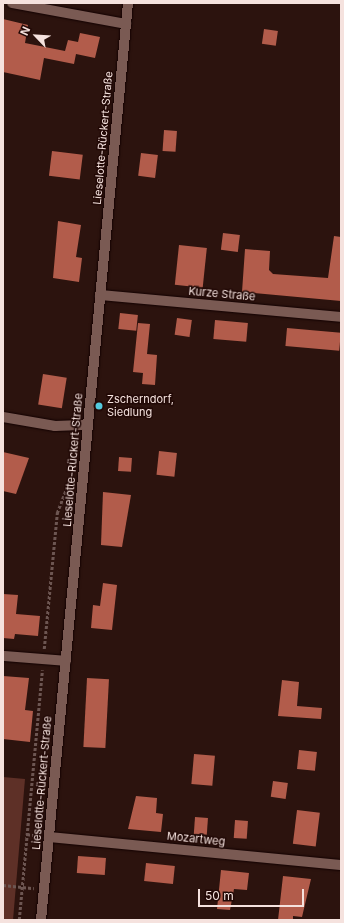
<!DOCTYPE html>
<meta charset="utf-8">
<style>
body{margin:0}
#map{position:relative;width:344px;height:923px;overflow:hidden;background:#2c130e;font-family:Inter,sans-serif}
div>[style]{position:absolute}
.green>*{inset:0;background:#5e3027}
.building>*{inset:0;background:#b25c4b;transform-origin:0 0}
.path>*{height:2.5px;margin-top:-1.25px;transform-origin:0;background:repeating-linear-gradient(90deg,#6d5652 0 3px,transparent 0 5px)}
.roads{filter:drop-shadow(0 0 1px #130100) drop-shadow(0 0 1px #130100)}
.minor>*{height:10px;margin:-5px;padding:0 5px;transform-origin:5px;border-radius:5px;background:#7a5a53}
.tertiary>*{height:10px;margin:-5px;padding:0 5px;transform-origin:5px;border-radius:5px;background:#7a5a53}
.dots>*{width:11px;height:11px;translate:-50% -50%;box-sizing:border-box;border:2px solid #220906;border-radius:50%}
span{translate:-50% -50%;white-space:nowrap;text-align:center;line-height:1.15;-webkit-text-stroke:3px #220906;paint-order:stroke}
.street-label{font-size:11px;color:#f5e2de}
.poi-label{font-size:11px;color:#f5e2de}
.left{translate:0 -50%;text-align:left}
.frame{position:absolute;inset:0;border:4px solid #f5e2de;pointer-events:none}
.north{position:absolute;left:16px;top:16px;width:40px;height:40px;-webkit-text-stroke:3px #220906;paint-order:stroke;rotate:295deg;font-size:11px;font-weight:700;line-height:16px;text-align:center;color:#f5e2de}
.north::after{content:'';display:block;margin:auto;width:14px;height:18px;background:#f5e2de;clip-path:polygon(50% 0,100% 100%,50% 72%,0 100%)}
.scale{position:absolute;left:198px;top:889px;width:106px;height:18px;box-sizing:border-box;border:2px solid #f5e2de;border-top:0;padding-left:5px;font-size:12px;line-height:14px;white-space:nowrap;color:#f5e2de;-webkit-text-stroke:3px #220906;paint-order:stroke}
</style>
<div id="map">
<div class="green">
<div style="clip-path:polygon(3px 777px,25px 779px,13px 920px,3px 920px)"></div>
</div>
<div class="building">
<div style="clip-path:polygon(3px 19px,28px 25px,25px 43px,65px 51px,68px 40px,78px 42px,80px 33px,100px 37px,95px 58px,76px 54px,74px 64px,44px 58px,40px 80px,3px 72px)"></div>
<div style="left:264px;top:29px;width:14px;height:15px;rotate:8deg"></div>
<div style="left:164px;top:130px;width:13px;height:21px;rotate:4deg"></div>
<div style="left:52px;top:151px;width:31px;height:25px;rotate:7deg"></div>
<div style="left:141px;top:153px;width:17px;height:23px;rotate:7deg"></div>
<div style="clip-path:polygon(58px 221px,81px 225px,76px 257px,82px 258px,79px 282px,53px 278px)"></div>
<div style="left:223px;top:233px;width:17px;height:17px;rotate:7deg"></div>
<div style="clip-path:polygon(334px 236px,341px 237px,341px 301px,242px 292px,245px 249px,270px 251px,269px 270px,273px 274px,328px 278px)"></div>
<div style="left:179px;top:245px;width:28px;height:40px;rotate:6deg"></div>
<div style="left:120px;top:313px;width:18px;height:16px;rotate:6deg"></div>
<div style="left:177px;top:318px;width:15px;height:17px;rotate:8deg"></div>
<div style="left:215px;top:320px;width:33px;height:19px;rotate:5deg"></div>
<div style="clip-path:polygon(138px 323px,150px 324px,147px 354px,157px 355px,155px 385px,142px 384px,143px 373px,133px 372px)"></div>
<div style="left:287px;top:328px;width:54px;height:18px;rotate:5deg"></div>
<div style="left:43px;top:374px;width:24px;height:31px;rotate:9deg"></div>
<div style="left:159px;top:451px;width:18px;height:24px;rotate:6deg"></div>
<div style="clip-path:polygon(3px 452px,29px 458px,16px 494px,3px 491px)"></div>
<div style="left:119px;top:457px;width:13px;height:14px;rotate:4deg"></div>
<div style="clip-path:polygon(103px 492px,131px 495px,122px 547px,101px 545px)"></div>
<div style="clip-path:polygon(103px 583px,117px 585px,112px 630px,91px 628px,93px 605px,100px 606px)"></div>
<div style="clip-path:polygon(3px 594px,18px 595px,16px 614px,40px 616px,38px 636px,15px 634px,14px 639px,3px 638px)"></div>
<div style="clip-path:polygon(3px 676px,29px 678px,25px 710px,33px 711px,30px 742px,3px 739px)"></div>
<div style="left:87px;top:678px;width:22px;height:69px;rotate:3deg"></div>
<div style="clip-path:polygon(282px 680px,299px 682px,297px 706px,322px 708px,321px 719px,278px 716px)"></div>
<div style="left:299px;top:750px;width:18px;height:19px;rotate:6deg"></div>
<div style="left:194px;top:754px;width:21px;height:30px;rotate:5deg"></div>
<div style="left:273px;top:781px;width:15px;height:16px;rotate:8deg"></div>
<div style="clip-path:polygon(136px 796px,157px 798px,156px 813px,163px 814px,161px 832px,128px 829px)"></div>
<div style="left:297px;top:810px;width:23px;height:34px;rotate:7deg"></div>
<div style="left:195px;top:817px;width:13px;height:17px;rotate:4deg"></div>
<div style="left:235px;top:820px;width:13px;height:18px;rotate:4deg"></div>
<div style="left:78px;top:856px;width:28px;height:17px;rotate:4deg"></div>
<div style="left:146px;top:863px;width:29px;height:18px;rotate:6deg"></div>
<div style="clip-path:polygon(221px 870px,249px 873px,247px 890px,234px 889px,230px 910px,217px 909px)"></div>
<div style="clip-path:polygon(283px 876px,311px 879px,302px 917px,293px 916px,293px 920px,278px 920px)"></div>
</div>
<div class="path">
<div style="left:44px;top:649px;width:137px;rotate:-84.5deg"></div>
<div style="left:57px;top:513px;width:36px;rotate:-69deg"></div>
<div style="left:27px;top:834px;width:11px;rotate:10deg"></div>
<div style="left:3px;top:885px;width:31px;rotate:6deg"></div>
<div style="left:19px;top:920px;width:251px;rotate:-84.7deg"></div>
</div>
<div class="roads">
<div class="minor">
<div style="left:12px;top:3px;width:116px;rotate:10.4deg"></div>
<div style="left:100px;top:295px;width:242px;rotate:5.2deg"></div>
<div style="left:3px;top:417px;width:53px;rotate:9.8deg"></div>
<div style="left:55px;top:426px;width:33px;rotate:-2deg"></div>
<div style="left:3px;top:656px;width:63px;rotate:4.5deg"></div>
<div style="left:49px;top:837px;width:293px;rotate:5.5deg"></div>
</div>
<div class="tertiary">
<div style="left:41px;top:920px;width:921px;rotate:-84.58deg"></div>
</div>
</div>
<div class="dots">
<div style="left:99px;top:406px;background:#54cade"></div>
</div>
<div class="street-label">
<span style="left:103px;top:138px;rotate:-85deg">Lieselotte-Rückert-Straße</span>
<span style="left:222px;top:294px;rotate:5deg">Kurze Straße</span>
<span style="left:73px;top:460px;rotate:-85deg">Lieselotte-Rückert-Straße</span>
<span style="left:42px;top:783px;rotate:-85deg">Lieselotte-Rückert-Straße</span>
<span style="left:196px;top:839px;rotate:6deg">Mozartweg</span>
</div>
<div class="poi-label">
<span class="left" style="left:107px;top:406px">Zscherndorf,<br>Siedlung</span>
</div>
<div class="frame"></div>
<div class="north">N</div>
<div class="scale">50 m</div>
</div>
